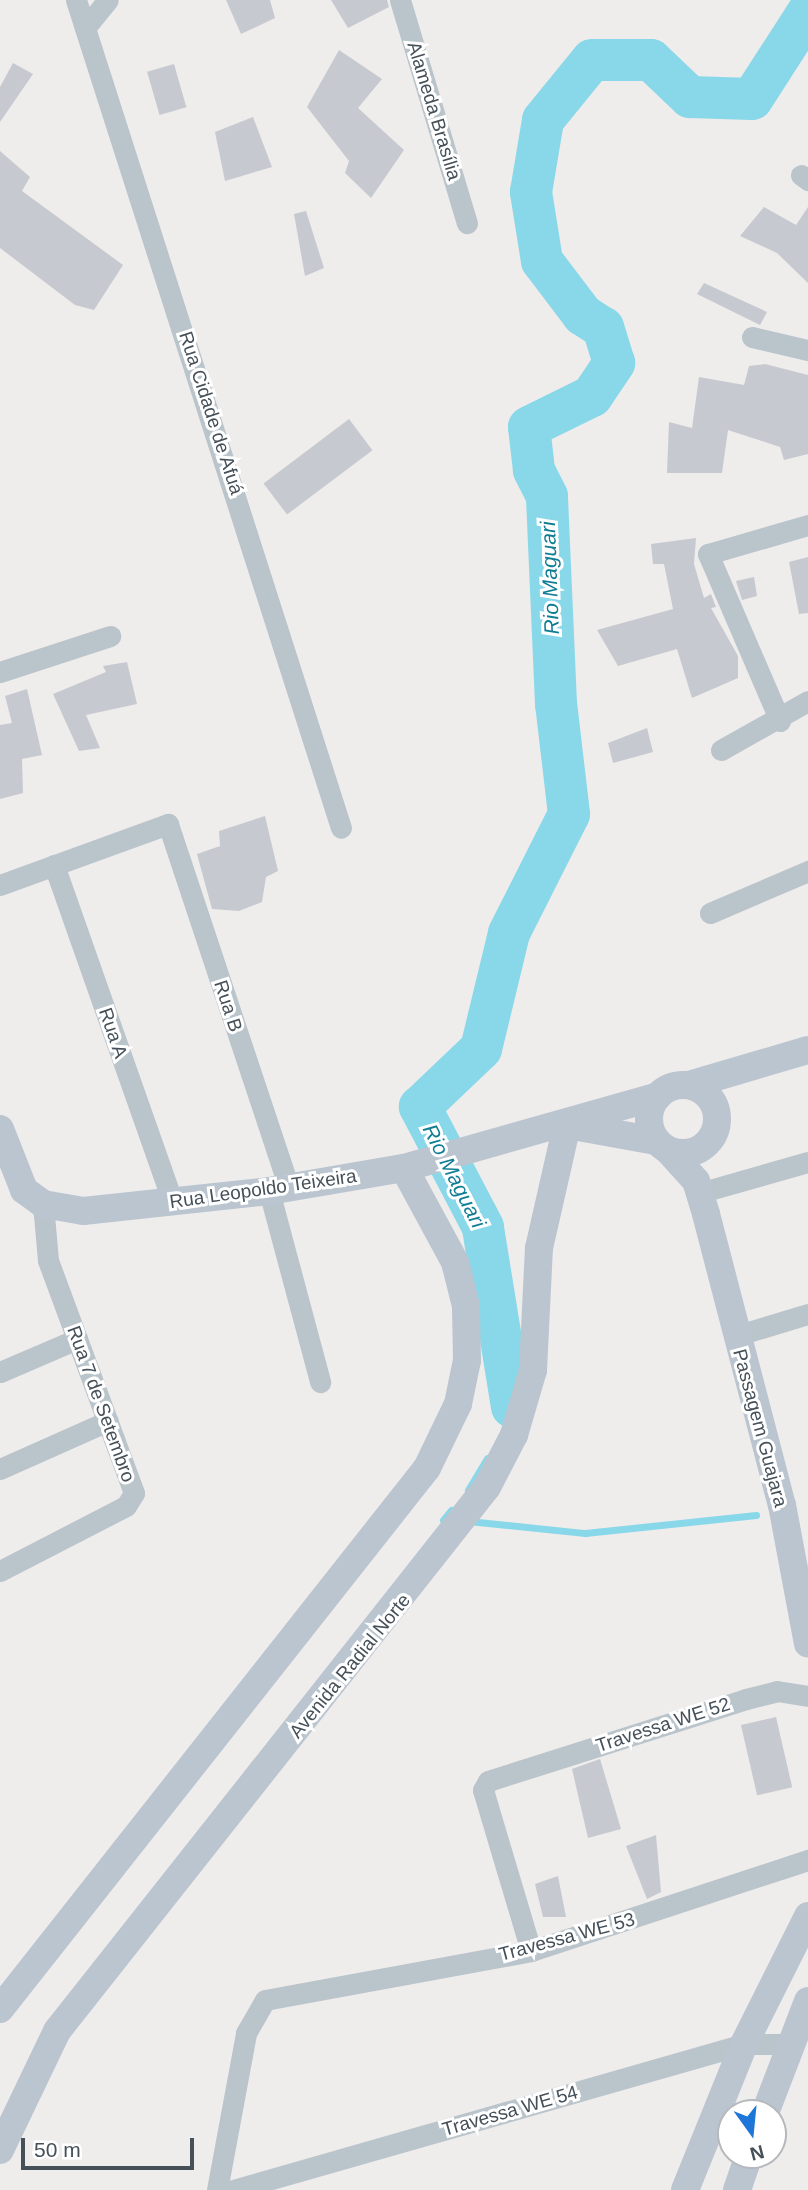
<!DOCTYPE html>
<meta charset="utf-8">
<style>
body{margin:0}
#map{position:relative;width:808px;height:2190px;overflow:hidden;background:#efecec;font-family:Helvetica,sans-serif}
div>[style]{position:absolute}
.stream>*{height:7px;margin:-3.5px;padding:0 3.5px;transform-origin:3.5px;border-radius:3.5px;background:#88d8e9}
.river>*{height:42px;margin:-21px;padding:0 21px;transform-origin:21px;border-radius:21px;background:#88d8e9}
.building>*{inset:0;background:#c6c9cf;transform-origin:0 0}
.minor>*{height:21px;margin:-10.5px;padding:0 10.5px;transform-origin:10.5px;border-radius:10.5px;background:#bac4cb}
.secondary>*{height:28px;margin:-14px;padding:0 14px;transform-origin:14px;border-radius:14px;background:#bac5d0}
.secondary>.ring{margin:-14px;padding:0;box-sizing:content-box;background:none;border:28px solid #bac5d0;border-radius:50%}
span{translate:-50% -50%;white-space:nowrap;text-align:center;line-height:1.15;-webkit-text-stroke:6px #fff;paint-order:stroke}
.street-label{font-size:19px;color:#455059}
.water-label{font-size:21px;color:#0f7d93;font-style:italic}
.north{position:absolute;left:717px;top:2099px;width:70px;height:70px;box-sizing:border-box;background:#fff;border:2px solid #b5b9bd;border-radius:50%;rotate:165deg;font-size:19px;font-weight:700;line-height:28px;text-align:center;color:#455059}
.north::after{content:'';display:block;margin:auto;width:24px;height:32px;background:#1d76d8;clip-path:polygon(50% 0,100% 100%,50% 72%,0 100%)}
.scale{position:absolute;left:21px;top:2138px;width:173px;height:32px;box-sizing:border-box;border:4px solid #455059;border-top:0;padding-left:9px;font-size:21px;line-height:24px;white-space:nowrap;color:#455059;-webkit-text-stroke:5px #fff;paint-order:stroke}
</style>
<div id="map">
<div class="stream">
<div style="left:468px;top:1490px;width:37px;rotate:-59deg"></div>
<div style="left:443px;top:1520px;width:13px;rotate:-51deg"></div>
<div style="left:468px;top:1521px;width:118px;rotate:5.9deg"></div>
<div style="left:585px;top:1533px;width:172px;rotate:-6deg"></div>
</div>
<div class="river">
<div style="left:512px;top:1407px;width:182px;rotate:-99.2deg"></div>
<div style="left:483px;top:1227px;width:136px;rotate:-117.7deg"></div>
<div style="left:420px;top:1107px;width:84px;rotate:-43.6deg"></div>
<div style="left:481px;top:1049px;width:119px;rotate:-76.4deg"></div>
<div style="left:509px;top:933px;width:133px;rotate:-63.2deg"></div>
<div style="left:569px;top:814px;width:111px;rotate:-96.7deg"></div>
<div style="left:556px;top:704px;width:208px;rotate:-92.5deg"></div>
<div style="left:547px;top:496px;width:29px;rotate:-117deg"></div>
<div style="left:534px;top:470px;width:43px;rotate:-96.6deg"></div>
<div style="left:529px;top:427px;width:70px;rotate:-26.2deg"></div>
<div style="left:592px;top:396px;width:40px;rotate:-56deg"></div>
<div style="left:614px;top:363px;width:37px;rotate:-107deg"></div>
<div style="left:603px;top:328px;width:24px;rotate:-147deg"></div>
<div style="left:583px;top:315px;width:68px;rotate:-127.2deg"></div>
<div style="left:542px;top:261px;width:70px;rotate:-99.1deg"></div>
<div style="left:531px;top:192px;width:73px;rotate:-80.5deg"></div>
<div style="left:543px;top:120px;width:77px;rotate:-50.8deg"></div>
<div style="left:592px;top:60px;width:59px"></div>
<div style="left:651px;top:60px;width:54px;rotate:43.5deg"></div>
<div style="left:690px;top:97px;width:62px;rotate:1.8deg"></div>
<div style="left:752px;top:99px;width:103px;rotate:-57.2deg"></div>
</div>
<div class="building">
<div style="clip-path:polygon(226px 0,270px 0,275px 18px,241px 34px)"></div>
<div style="clip-path:polygon(331px 0,387px 0,389px 7px,348px 28px)"></div>
<div style="clip-path:polygon(339px 50px,382px 79px,358px 108px,404px 150px,371px 198px,345px 173px,349px 161px,307px 107px)"></div>
<div style="clip-path:polygon(13px 63px,33px 74px,0 122px,0 87px)"></div>
<div style="left:174px;top:64px;width:45px;height:28px;rotate:74deg"></div>
<div style="clip-path:polygon(253px 117px,272px 167px,225px 181px,215px 132px)"></div>
<div style="clip-path:polygon(0 151px,30px 177px,22px 191px,123px 265px,94px 310px,75px 305px,0 248px)"></div>
<div style="clip-path:polygon(764px 207px,796px 225px,808px 207px,808px 283px,777px 253px,740px 236px)"></div>
<div style="clip-path:polygon(306px 211px,324px 268px,305px 276px,294px 214px)"></div>
<div style="clip-path:polygon(704px 283px,767px 312px,760px 325px,697px 294px)"></div>
<div style="clip-path:polygon(765px 364px,808px 375px,808px 454px,784px 460px,780px 447px,728px 430px,722px 473px,667px 473px,669px 422px,692px 428px,699px 377px,744px 385px,749px 366px)"></div>
<div style="left:349px;top:419px;width:39px;height:107px;rotate:53deg"></div>
<div style="clip-path:polygon(696px 538px,694px 564px,704px 598px,711px 594px,716px 607px,711px 608px,738px 656px,738px 678px,692px 698px,677px 649px,618px 666px,597px 630px,673px 609px,664px 564px,653px 564px,651px 544px)"></div>
<div style="clip-path:polygon(808px 557px,808px 613px,799px 614px,789px 562px)"></div>
<div style="clip-path:polygon(754px 577px,757px 596px,742px 600px,736px 581px)"></div>
<div style="clip-path:polygon(127px 662px,137px 704px,86px 715px,100px 748px,79px 751px,53px 694px,106px 672px,103px 666px)"></div>
<div style="clip-path:polygon(27px 689px,42px 755px,22px 759px,23px 793px,0 799px,0 725px,12px 723px,5px 696px)"></div>
<div style="clip-path:polygon(647px 728px,653px 752px,613px 763px,608px 743px)"></div>
<div style="clip-path:polygon(265px 816px,278px 871px,266px 877px,262px 902px,239px 911px,212px 909px,197px 854px,220px 846px,219px 831px)"></div>
<div style="left:776px;top:1717px;width:72px;height:36px;rotate:77deg"></div>
<div style="clip-path:polygon(600px 1759px,621px 1829px,588px 1838px,572px 1769px)"></div>
<div style="clip-path:polygon(656px 1835px,661px 1892px,647px 1899px,626px 1846px)"></div>
<div style="clip-path:polygon(558px 1876px,566px 1917px,543px 1917px,535px 1884px)"></div>
</div>
<div class="minor">
<div style="left:76px;top:0;width:869px;rotate:72.25deg"></div>
<div style="left:400px;top:0;width:233px;rotate:73.3deg"></div>
<div style="left:85px;top:28px;width:36px;rotate:-51deg"></div>
<div style="left:801px;top:175px;width:9px;rotate:36deg"></div>
<div style="left:752px;top:337px;width:57px;rotate:13.1deg"></div>
<div style="left:0;top:672px;width:116px;rotate:-18.1deg"></div>
<div style="left:780px;top:721px;width:182px;rotate:-113.3deg"></div>
<div style="left:708px;top:554px;width:104px;rotate:-16.2deg"></div>
<div style="left:721px;top:750px;width:100px;rotate:-29.4deg"></div>
<div style="left:54px;top:865px;width:356px;rotate:70.6deg"></div>
<div style="left:0;top:885px;width:179px;rotate:-20deg"></div>
<div style="left:168px;top:824px;width:384px;rotate:71.6deg"></div>
<div style="left:710px;top:913px;width:107px;rotate:-23.2deg"></div>
<div style="left:713px;top:1189px;width:99px;rotate:-15.9deg"></div>
<div style="left:269px;top:1191px;width:198px;rotate:75deg"></div>
<div style="left:735px;top:1336px;width:76px;rotate:-16.8deg"></div>
<div style="left:0;top:1372px;width:84px;rotate:-23.2deg"></div>
<div style="left:0;top:1469px;width:118px;rotate:-24deg"></div>
<div style="left:0;top:1571px;width:142px;rotate:-27.3deg"></div>
<div style="left:126px;top:1506px;width:15px;rotate:-58deg"></div>
<div style="left:134px;top:1493px;width:248px;rotate:-110.3deg"></div>
<div style="left:48px;top:1260px;width:56px;rotate:-95.1deg"></div>
<div style="left:531px;top:1951px;width:168px;rotate:-106.6deg"></div>
<div style="left:483px;top:1790px;width:10px;rotate:-61deg"></div>
<div style="left:488px;top:1781px;width:271px;rotate:-17.6deg"></div>
<div style="left:746px;top:1699px;width:32px;rotate:-14deg"></div>
<div style="left:777px;top:1691px;width:31px;rotate:9deg"></div>
<div style="left:217px;top:2190px;width:160px;rotate:-79.5deg"></div>
<div style="left:246px;top:2033px;width:38px;rotate:-60deg"></div>
<div style="left:265px;top:2000px;width:270px;rotate:-10.4deg"></div>
<div style="left:531px;top:1951px;width:292px;rotate:-18.2deg"></div>
<div style="left:233px;top:2190px;width:531px;rotate:-15.95deg"></div>
<div style="left:744px;top:2044px;width:46px"></div>
</div>
<div class="secondary">
<div class="ring" style="left:649px;top:1085px;width:40px;height:40px"></div>
<div style="left:689px;top:1085px;width:124px;rotate:-16.4deg"></div>
<div style="left:573px;top:1126px;width:84px;rotate:10.2deg"></div>
<div style="left:0;top:1129px;width:66px;rotate:68.5deg"></div>
<div style="left:24px;top:1190px;width:24px;rotate:36deg"></div>
<div style="left:43px;top:1204px;width:41px;rotate:9.9deg"></div>
<div style="left:83px;top:1211px;width:187px;rotate:-6.1deg"></div>
<div style="left:269px;top:1191px;width:137px;rotate:-9.7deg"></div>
<div style="left:404px;top:1168px;width:264px;rotate:-15.8deg"></div>
<div style="left:668px;top:1150px;width:42px;rotate:47.9deg"></div>
<div style="left:696px;top:1181px;width:34px;rotate:73deg"></div>
<div style="left:706px;top:1214px;width:301px;rotate:75.4deg"></div>
<div style="left:782px;top:1505px;width:141px;rotate:79.4deg"></div>
<div style="left:0;top:2009px;width:689px;rotate:-51.72deg"></div>
<div style="left:427px;top:1468px;width:71px;rotate:-64.2deg"></div>
<div style="left:458px;top:1404px;width:45px;rotate:-78.4deg"></div>
<div style="left:467px;top:1360px;width:54px;rotate:-91.1deg"></div>
<div style="left:466px;top:1306px;width:45px;rotate:-104deg"></div>
<div style="left:455px;top:1262px;width:107px;rotate:-118.5deg"></div>
<div style="left:765px;top:2113px;width:120px;rotate:-69deg"></div>
<div style="left:0;top:2150px;width:132px;rotate:-64.4deg"></div>
<div style="left:57px;top:2031px;width:693px;rotate:-51.68deg"></div>
<div style="left:487px;top:1487px;width:59px;rotate:-62.6deg"></div>
<div style="left:514px;top:1435px;width:68px;rotate:-73.7deg"></div>
<div style="left:533px;top:1370px;width:122px;rotate:-87.2deg"></div>
<div style="left:539px;top:1248px;width:126px;rotate:-77.2deg"></div>
<div style="left:685px;top:2190px;width:157px;rotate:-68deg"></div>
<div style="left:744px;top:2044px;width:143px;rotate:-63.4deg"></div>
<div style="left:737px;top:2190px;width:37px;rotate:-71deg"></div>
</div>
<div class="street-label">
<span style="left:434px;top:111px;rotate:73deg">Alameda Brasília</span>
<span style="left:211px;top:413px;rotate:72deg">Rua Cidade de Afuá</span>
<span style="left:228px;top:1006px;rotate:72deg">Rua B</span>
<span style="left:113px;top:1033px;rotate:71deg">Rua A</span>
<span style="left:263px;top:1189px;rotate:-8deg">Rua Leopoldo Teixeira</span>
<span style="left:101px;top:1404px;rotate:70deg">Rua 7 de Setembro</span>
<span style="left:760px;top:1428px;rotate:75deg">Passagem Guajara</span>
<span style="left:350px;top:1666px;rotate:-51deg">Avenida Radial Norte</span>
<span style="left:663px;top:1725px;rotate:-18deg">Travessa WE 52</span>
<span style="left:567px;top:1937px;rotate:-15deg">Travessa WE 53</span>
<span style="left:510px;top:2111px;rotate:-16deg">Travessa WE 54</span>
</div>
<div class="water-label">
<span style="left:550px;top:578px;rotate:-92deg">Rio Maguari</span>
<span style="left:454px;top:1176px;rotate:63deg">Rio Maguari</span>
</div>
<div class="north">N</div>
<div class="scale">50 m</div>
</div>
